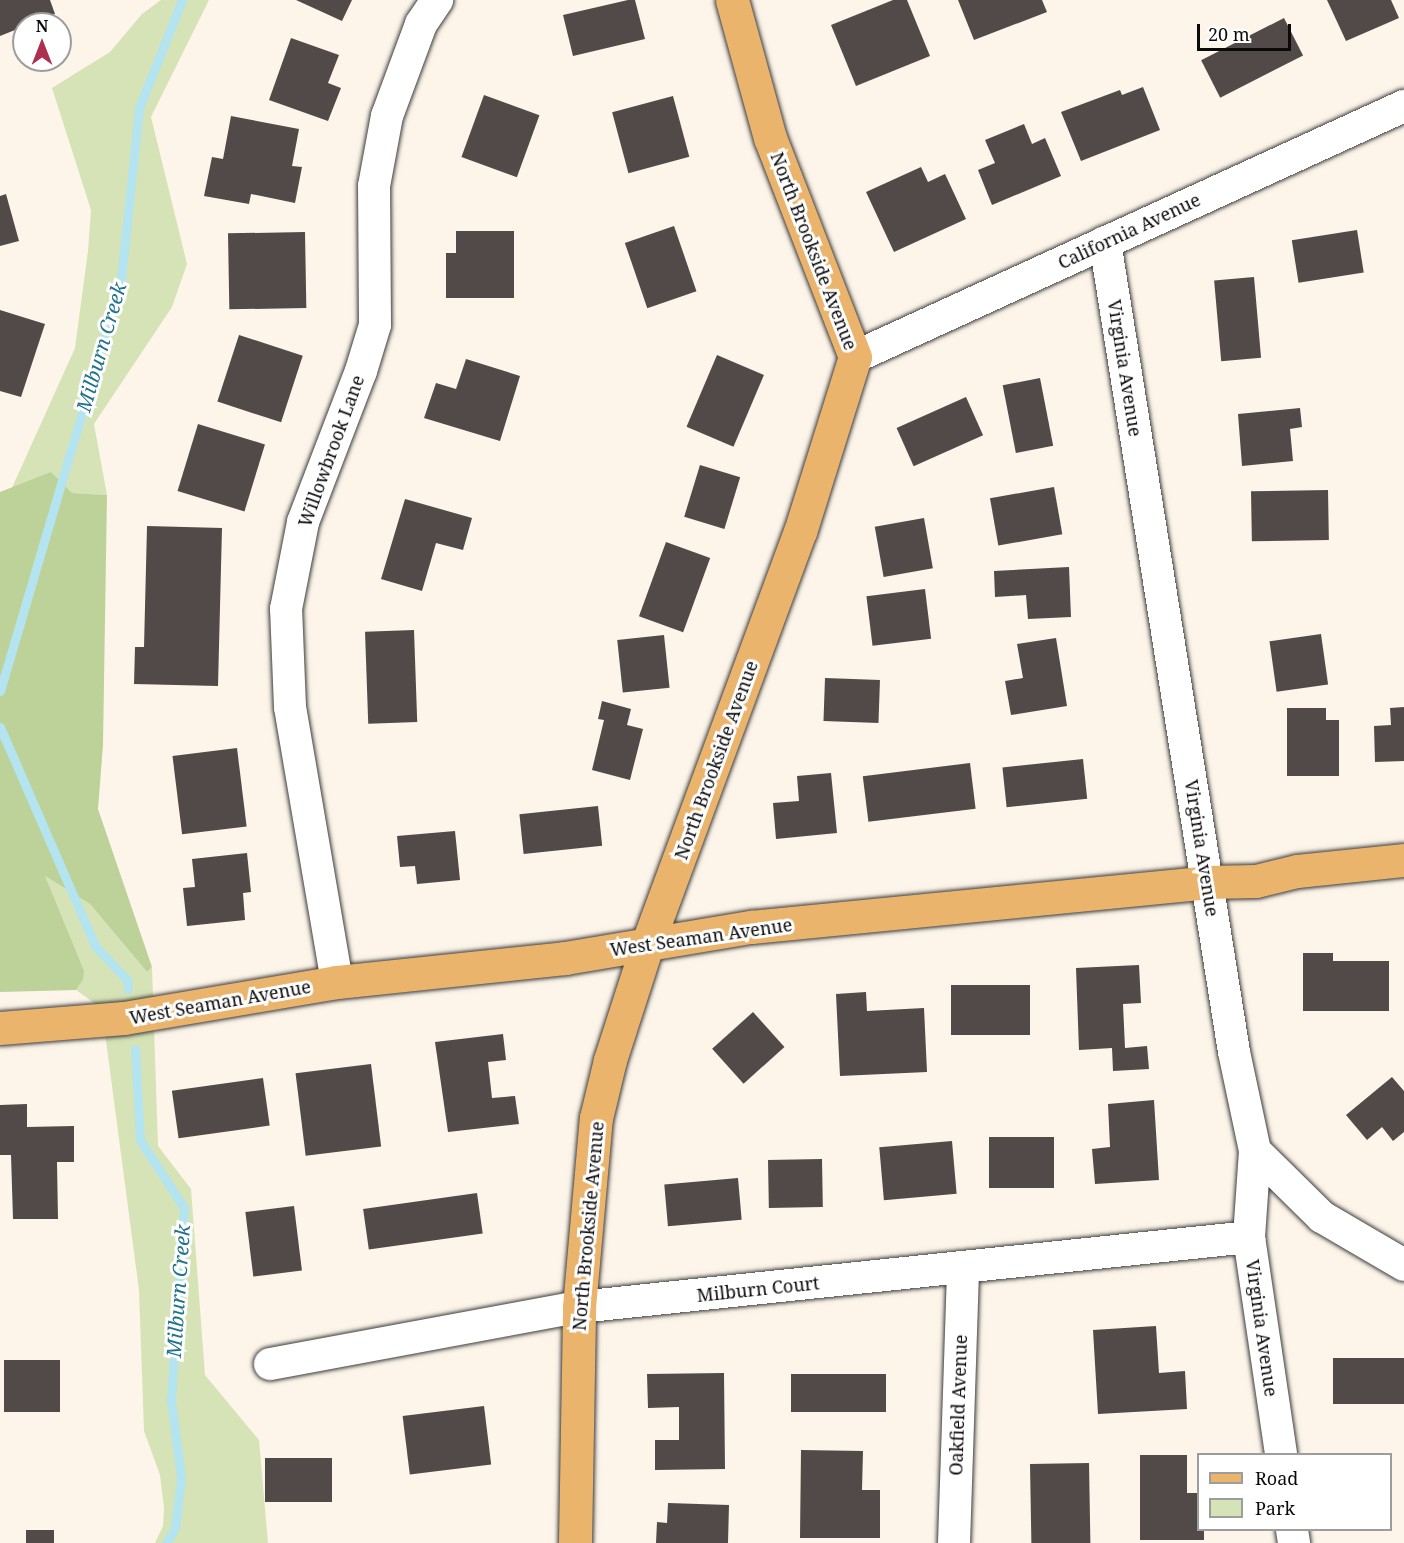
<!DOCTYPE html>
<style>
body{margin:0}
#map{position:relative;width:1404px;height:1543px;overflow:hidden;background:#fdf5e9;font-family:"Noto Serif",serif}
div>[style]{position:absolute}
.green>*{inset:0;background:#d6e3b7}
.forest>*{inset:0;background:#bdd298}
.stream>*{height:9px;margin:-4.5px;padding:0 4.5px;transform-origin:4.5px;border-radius:4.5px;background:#b3e4ef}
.building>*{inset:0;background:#514a48;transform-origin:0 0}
.roads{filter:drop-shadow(0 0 2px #3d3d3d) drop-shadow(0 0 2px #3d3d3d)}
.minor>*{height:32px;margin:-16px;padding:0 16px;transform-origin:16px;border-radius:16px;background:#fff}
.major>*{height:33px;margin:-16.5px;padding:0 16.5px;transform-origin:16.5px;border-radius:16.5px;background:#ebb46c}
span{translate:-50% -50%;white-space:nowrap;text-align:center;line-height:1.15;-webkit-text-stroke:6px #fff;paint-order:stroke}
.street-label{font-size:18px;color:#0a0a0a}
.water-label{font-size:20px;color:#21738e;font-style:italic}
.legend{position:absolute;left:1197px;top:1453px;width:195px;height:78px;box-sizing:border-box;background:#fff;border:2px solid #9d9d9d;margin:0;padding:8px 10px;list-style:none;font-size:18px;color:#0a0a0a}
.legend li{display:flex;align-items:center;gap:12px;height:30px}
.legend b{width:30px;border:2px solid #9d9d9d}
.north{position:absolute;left:12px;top:12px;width:60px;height:60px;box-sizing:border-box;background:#fff;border:2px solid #9d9d9d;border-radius:50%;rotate:0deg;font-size:16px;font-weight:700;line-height:24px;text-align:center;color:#0a0a0a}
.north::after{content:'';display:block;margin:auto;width:21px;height:27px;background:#ab314e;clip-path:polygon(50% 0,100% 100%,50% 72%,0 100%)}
.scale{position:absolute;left:1197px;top:24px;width:94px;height:27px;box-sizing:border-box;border:3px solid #0a0a0a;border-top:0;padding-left:8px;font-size:18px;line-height:21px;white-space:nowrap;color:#0a0a0a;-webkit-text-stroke:4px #fff;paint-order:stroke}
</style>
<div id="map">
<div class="green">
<div style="clip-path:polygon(161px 0,209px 0,151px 117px,187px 264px,172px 307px,94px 424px,107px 495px,11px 490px,75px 348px,88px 251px,91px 210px,52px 88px,110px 52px,142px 14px)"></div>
<div style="clip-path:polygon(45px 876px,90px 904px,147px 972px,152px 967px,158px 1146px,191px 1189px,205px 1375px,259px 1440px,268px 1543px,155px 1543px,163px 1526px,164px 1508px,160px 1475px,144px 1431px,139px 1290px,105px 1033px,93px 1002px,76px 990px,83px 980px)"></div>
</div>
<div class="forest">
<div style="clip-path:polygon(51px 472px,72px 493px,107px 495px,103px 745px,98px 809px,152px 967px,147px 972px,90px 904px,45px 876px,84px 971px,83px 980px,76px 990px,0 992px,0 492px)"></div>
</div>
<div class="stream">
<div style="left:0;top:691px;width:429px;rotate:-73.6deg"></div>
<div style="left:121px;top:279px;width:172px;rotate:-84deg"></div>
<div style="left:139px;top:108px;width:116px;rotate:-68.3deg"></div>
<div style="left:0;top:727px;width:239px;rotate:66.5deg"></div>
<div style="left:95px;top:946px;width:47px;rotate:46.7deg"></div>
<div style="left:127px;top:980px;width:9px;rotate:84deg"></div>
<div style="left:135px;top:1049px;width:91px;rotate:86.9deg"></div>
<div style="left:140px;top:1140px;width:81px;rotate:57.1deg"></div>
<div style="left:184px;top:1208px;width:193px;rotate:93.9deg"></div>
<div style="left:171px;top:1401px;width:78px;rotate:82.6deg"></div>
<div style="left:181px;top:1478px;width:50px;rotate:96.8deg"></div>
<div style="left:175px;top:1528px;width:17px;rotate:121deg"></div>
</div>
<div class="building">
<div style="clip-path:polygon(0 0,50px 0,55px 14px,0 36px)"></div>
<div style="clip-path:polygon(296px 0,352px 0,342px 21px)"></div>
<div style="clip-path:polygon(628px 0,635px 0,645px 39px,573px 56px,563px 15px)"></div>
<div style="clip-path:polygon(893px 0,907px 0,930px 56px,856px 86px,831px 25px)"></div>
<div style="clip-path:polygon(958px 0,1042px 0,1047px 12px,974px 40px)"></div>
<div style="clip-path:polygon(1327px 0,1391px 0,1399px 18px,1346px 41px)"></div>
<div style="left:1284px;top:18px;width:42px;height:93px;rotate:63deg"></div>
<div style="clip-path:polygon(291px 38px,339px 55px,328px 83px,341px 88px,328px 121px,269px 100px)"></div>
<div style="clip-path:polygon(1143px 87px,1160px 130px,1081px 161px,1061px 112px,1120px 90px,1122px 95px)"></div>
<div style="left:484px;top:95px;width:59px;height:66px;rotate:20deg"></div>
<div style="left:673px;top:96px;width:63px;height:63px;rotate:75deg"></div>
<div style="clip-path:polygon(231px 116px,299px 129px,292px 166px,302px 167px,295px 203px,251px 194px,249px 204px,204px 196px,212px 157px,223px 159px)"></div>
<div style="clip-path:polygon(1024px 124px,1032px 144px,1045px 138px,1061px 176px,992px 205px,978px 170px,995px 163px,985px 140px)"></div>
<div style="clip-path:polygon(921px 167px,928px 182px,945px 174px,966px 219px,894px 252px,866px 192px)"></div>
<div style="clip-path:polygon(6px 194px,19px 241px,0 246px,0 196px)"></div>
<div style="left:674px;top:226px;width:69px;height:52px;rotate:71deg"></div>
<div style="left:1357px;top:230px;width:43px;height:66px;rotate:81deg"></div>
<div style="clip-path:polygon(456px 231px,514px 231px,514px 298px,446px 298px,446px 253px,456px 253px)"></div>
<div style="left:305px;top:232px;width:76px;height:77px;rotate:89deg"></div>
<div style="left:1254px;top:277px;width:81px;height:40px;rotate:85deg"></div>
<div style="clip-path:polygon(0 310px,45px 324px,21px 397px,0 391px)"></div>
<div style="left:239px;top:335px;width:67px;height:70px;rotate:18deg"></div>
<div style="left:717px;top:355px;width:51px;height:78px;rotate:23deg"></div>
<div style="clip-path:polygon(466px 359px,520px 376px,500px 441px,424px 418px,436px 383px,456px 389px)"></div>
<div style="left:1040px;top:378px;width:69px;height:38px;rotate:79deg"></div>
<div style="left:966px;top:397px;width:42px;height:76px;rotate:66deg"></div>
<div style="clip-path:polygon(1300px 408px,1302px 427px,1290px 429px,1293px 461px,1242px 466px,1238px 414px)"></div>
<div style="left:198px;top:424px;width:70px;height:70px;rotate:17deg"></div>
<div style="left:700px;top:465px;width:42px;height:54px;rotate:17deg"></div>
<div style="left:1054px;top:487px;width:48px;height:65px;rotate:80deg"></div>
<div style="left:1328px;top:490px;width:50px;height:77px;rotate:89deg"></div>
<div style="clip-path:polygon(405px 499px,472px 518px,463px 550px,436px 543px,422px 591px,381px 579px)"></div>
<div style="left:924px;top:518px;width:51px;height:50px;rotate:80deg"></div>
<div style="clip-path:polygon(147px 526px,222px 528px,218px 686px,134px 684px,135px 647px,144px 647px)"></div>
<div style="left:666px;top:542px;width:47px;height:79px;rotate:20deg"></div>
<div style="clip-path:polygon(1069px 567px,1071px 617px,1028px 619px,1026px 595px,995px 597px,994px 571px)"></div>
<div style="left:925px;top:589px;width:50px;height:59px;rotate:83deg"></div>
<div style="left:414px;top:630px;width:92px;height:49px;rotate:88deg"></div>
<div style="left:1321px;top:634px;width:51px;height:52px;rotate:82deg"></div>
<div style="left:664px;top:635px;width:53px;height:47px;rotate:84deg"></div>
<div style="clip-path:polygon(1056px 638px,1067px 706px,1011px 715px,1005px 681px,1023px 678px,1017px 644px)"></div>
<div style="left:825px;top:678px;width:55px;height:43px;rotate:2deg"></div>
<div style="clip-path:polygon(602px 701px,631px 709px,627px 725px,643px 729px,630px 780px,592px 770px,604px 720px,598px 719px)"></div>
<div style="clip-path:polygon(1404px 707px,1404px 761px,1375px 762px,1374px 726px,1391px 725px,1390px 708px)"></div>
<div style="clip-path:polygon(1287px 708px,1326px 708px,1326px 720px,1339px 720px,1339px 776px,1287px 776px)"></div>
<div style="left:237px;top:748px;width:79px;height:65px;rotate:83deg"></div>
<div style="left:1083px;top:759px;width:40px;height:81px;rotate:84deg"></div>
<div style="left:970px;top:763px;width:46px;height:108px;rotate:83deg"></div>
<div style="clip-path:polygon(831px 773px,837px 833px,776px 839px,773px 803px,799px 801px,797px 776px)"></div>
<div style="left:598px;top:806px;width:40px;height:79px;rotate:84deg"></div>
<div style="clip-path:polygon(455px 831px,460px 880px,417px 884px,415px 866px,400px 867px,397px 836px)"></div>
<div style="clip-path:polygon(247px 853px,251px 892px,243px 893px,245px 920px,187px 926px,183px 888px,195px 887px,192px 859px)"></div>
<div style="clip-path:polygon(1303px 953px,1333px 953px,1333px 961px,1389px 961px,1389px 1011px,1303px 1011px)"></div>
<div style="clip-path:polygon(1139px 965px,1141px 1003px,1123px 1004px,1125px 1048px,1147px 1046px,1149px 1069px,1113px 1071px,1112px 1048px,1079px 1050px,1076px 968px)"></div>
<div style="left:951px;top:985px;width:79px;height:50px"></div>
<div style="clip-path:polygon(866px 992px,867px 1011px,924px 1008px,927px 1072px,840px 1076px,836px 994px)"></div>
<div style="left:753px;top:1012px;width:47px;height:55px;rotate:48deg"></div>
<div style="clip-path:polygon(503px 1034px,506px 1060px,488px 1062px,492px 1098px,515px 1096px,519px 1124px,448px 1132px,435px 1042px)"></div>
<div style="left:371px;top:1064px;width:83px;height:76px;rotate:83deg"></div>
<div style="clip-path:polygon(1392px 1077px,1404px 1091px,1404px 1132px,1393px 1141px,1382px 1127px,1367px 1140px,1346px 1115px)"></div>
<div style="left:263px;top:1078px;width:48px;height:92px;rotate:82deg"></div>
<div style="clip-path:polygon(1154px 1100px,1159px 1180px,1095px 1184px,1092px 1149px,1110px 1147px,1108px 1104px)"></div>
<div style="clip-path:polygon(27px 1104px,27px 1127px,74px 1126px,74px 1162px,57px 1162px,58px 1219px,13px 1219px,11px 1155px,0 1155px,0 1105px)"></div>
<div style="left:989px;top:1137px;width:65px;height:51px"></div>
<div style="left:952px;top:1141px;width:53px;height:73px;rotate:85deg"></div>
<div style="left:822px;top:1159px;width:48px;height:54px;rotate:89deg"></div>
<div style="left:738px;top:1178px;width:42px;height:74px;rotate:85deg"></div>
<div style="left:477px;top:1193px;width:41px;height:115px;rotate:82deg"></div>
<div style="left:294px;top:1206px;width:65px;height:49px;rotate:83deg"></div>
<div style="clip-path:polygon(1156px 1326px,1159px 1373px,1185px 1371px,1187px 1409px,1098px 1414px,1093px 1330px)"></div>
<div style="left:1404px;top:1358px;width:46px;height:71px;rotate:90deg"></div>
<div style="left:4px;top:1360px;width:56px;height:52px"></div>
<div style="clip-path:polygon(724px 1373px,725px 1469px,655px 1470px,655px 1440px,679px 1440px,679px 1407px,648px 1408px,647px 1374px)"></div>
<div style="left:791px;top:1374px;width:95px;height:38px"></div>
<div style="left:484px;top:1406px;width:59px;height:82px;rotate:83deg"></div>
<div style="clip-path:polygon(801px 1450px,863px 1451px,862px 1490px,880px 1490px,880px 1538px,800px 1538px)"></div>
<div style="clip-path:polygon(1140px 1455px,1187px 1455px,1187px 1493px,1198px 1493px,1198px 1530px,1204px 1530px,1204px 1540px,1140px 1540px)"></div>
<div style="left:265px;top:1458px;width:67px;height:44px"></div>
<div style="left:1089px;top:1463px;width:80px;height:59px;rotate:89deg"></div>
<div style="clip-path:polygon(668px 1503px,729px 1505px,728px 1543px,656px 1543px,657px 1522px,667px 1523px)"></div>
<div style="left:26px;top:1530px;width:28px;height:13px"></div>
</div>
<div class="roads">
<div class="minor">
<div style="left:1105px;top:242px;width:820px;rotate:80.95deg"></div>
<div style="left:1234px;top:1052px;width:101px;rotate:78deg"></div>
<div style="left:1255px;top:1151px;width:86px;rotate:94deg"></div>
<div style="left:1249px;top:1237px;width:219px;rotate:81.6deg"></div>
<div style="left:855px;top:357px;width:604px;rotate:-24.57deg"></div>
<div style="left:337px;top:982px;width:279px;rotate:-99.7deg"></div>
<div style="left:290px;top:707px;width:98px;rotate:-92.3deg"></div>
<div style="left:286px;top:609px;width:89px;rotate:-78.9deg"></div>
<div style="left:303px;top:522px;width:162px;rotate:-69deg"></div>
<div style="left:361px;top:371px;width:48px;rotate:-73.1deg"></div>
<div style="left:375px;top:325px;width:139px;rotate:-90.4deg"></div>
<div style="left:374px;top:186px;width:71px;rotate:-79.5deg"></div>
<div style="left:387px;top:116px;width:98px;rotate:-69.7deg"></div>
<div style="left:421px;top:24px;width:29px;rotate:-56deg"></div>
<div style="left:1255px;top:1151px;width:94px;rotate:44.6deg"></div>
<div style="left:1322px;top:1217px;width:95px;rotate:30.3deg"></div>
<div style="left:270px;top:1364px;width:314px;rotate:-10.5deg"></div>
<div style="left:579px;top:1307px;width:674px;rotate:-5.96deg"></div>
<div style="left:1292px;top:1530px;width:13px;rotate:81deg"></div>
<div style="left:954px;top:1543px;width:276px;rotate:-88.1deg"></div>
</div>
<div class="major">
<div style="left:0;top:1028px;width:124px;rotate:-4.6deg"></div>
<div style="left:124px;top:1018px;width:216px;rotate:-9.6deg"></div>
<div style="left:337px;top:982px;width:229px;rotate:-6deg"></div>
<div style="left:565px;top:958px;width:189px;rotate:-9.5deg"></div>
<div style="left:751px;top:927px;width:458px;rotate:-5.6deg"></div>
<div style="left:1207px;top:882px;width:49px;rotate:-1.2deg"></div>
<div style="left:1256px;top:881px;width:42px;rotate:-13.7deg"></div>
<div style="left:1297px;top:871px;width:108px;rotate:-5.9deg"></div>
<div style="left:575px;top:1543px;width:236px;rotate:-89deg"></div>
<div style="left:579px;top:1307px;width:190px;rotate:-84.9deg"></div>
<div style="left:596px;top:1118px;width:60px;rotate:-76.4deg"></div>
<div style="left:610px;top:1060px;width:124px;rotate:-72.1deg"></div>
<div style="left:648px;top:942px;width:437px;rotate:-69.7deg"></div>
<div style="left:800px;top:532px;width:183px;rotate:-72.6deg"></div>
<div style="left:855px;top:357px;width:235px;rotate:-111.2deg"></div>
<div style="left:770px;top:138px;width:143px;rotate:-105.4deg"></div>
</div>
</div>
<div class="street-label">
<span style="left:1129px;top:231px;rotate:-25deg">California Avenue</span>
<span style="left:814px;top:251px;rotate:69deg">North Brookside Avenue</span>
<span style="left:1125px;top:368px;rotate:81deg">Virginia Avenue</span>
<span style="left:331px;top:451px;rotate:-70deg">Willowbrook Lane</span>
<span style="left:716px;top:760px;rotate:-70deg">North Brookside Avenue</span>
<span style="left:1202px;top:848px;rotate:81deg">Virginia Avenue</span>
<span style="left:701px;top:937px;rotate:-8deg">West Seaman Avenue</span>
<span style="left:220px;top:1002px;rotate:-10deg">West Seaman Avenue</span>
<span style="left:588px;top:1226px;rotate:-85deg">North Brookside Avenue</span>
<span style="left:758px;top:1289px;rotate:-6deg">Milburn Court</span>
<span style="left:1262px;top:1328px;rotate:82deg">Virginia Avenue</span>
<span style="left:958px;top:1405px;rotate:-88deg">Oakfield Avenue</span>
</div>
<div class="water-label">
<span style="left:101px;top:347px;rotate:-74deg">Milburn Creek</span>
<span style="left:178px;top:1291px;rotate:-86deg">Milburn Creek</span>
</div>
<ul class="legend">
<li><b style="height:8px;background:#ebb46c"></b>Road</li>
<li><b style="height:16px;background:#d6e3b7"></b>Park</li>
</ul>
<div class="north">N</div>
<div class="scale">20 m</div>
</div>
